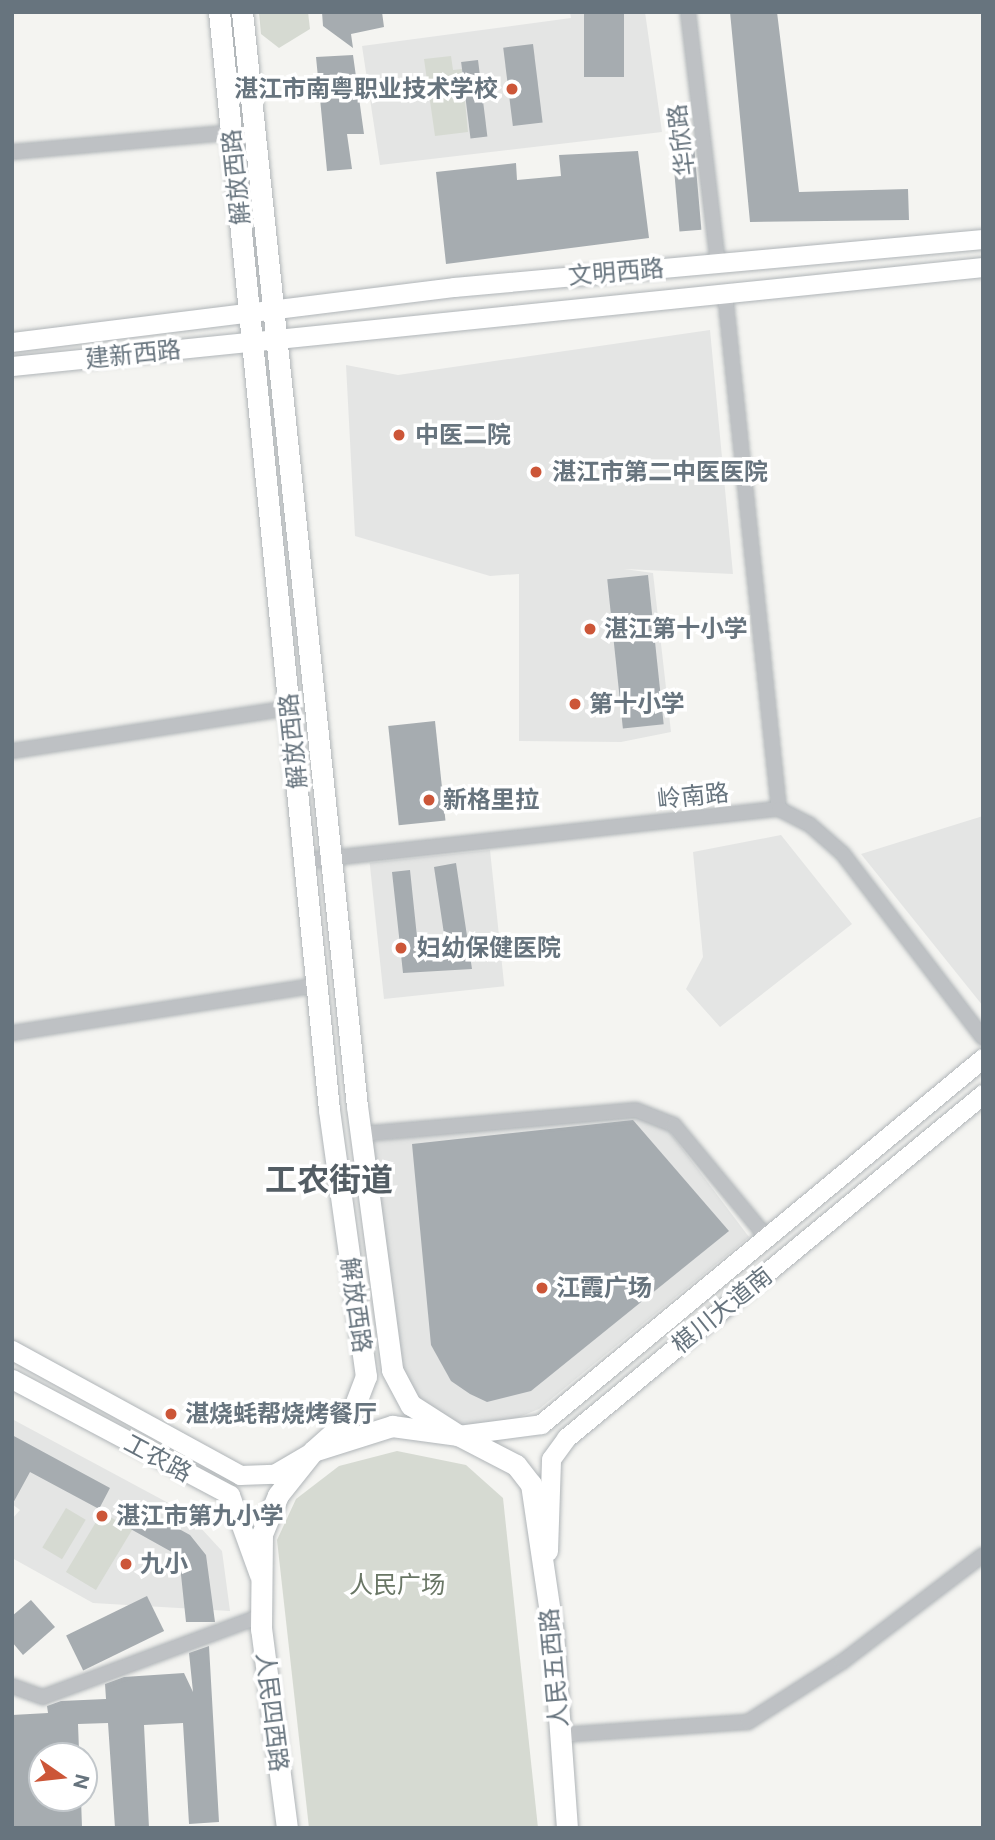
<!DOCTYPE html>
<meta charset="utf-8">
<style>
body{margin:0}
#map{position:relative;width:995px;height:1840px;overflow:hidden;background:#f4f4f1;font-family:"Public Sans","Noto Sans SC",sans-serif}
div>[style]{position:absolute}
.built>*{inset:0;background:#e4e5e4;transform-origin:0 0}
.green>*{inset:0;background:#d6dad2;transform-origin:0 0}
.building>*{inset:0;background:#a6acb0;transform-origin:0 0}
.roads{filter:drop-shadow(0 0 2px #b0b5b8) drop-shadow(0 0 2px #b0b5b8)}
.street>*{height:14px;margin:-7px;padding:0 7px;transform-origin:7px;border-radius:7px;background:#bec1c4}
.secondary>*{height:19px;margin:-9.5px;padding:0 9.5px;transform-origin:9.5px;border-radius:9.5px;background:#fff}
.primary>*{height:21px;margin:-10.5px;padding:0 10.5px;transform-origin:10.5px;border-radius:10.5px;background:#fff}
.dots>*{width:19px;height:19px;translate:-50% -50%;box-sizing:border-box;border:4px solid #fff;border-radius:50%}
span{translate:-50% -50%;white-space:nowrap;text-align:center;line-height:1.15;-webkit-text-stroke:7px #fff;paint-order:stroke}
.poi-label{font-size:24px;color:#67747e;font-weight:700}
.right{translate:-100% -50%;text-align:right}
.left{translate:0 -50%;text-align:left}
.street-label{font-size:24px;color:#67747e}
.park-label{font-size:24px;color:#697665}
.district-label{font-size:32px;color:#535d64;font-weight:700}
.frame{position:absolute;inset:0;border:14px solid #67747e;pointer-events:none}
.north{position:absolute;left:28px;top:1742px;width:70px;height:70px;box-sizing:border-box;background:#fff;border:2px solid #c2c7cb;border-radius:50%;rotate:104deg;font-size:19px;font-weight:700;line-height:28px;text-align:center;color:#67747e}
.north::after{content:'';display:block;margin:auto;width:24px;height:32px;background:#cc5638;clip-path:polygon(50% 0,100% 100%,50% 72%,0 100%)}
</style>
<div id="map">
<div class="built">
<div style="clip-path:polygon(570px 12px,645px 12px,662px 132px,380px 165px,362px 46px,571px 18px)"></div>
<div style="clip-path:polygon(710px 330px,733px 574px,624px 569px,653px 573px,671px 732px,621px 742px,519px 741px,519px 574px,490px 576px,355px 536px,346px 365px,398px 375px)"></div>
<div style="clip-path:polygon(983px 816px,983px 1006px,861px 854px)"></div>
<div style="clip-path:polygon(781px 835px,852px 924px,720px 1027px,686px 989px,703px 957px,693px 852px)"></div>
<div style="left:490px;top:850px;width:137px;height:121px;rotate:84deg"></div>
<div style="clip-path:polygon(635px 1114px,669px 1131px,749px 1237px,539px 1409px,499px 1425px,460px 1426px,419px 1398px,404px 1372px,372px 1141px)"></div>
<div style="clip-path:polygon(12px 1419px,187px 1513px,222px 1551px,230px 1611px,93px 1603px,12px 1558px,12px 1519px,20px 1510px,12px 1504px)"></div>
</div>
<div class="green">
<div style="clip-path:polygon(259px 12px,308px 12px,310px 29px,279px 48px,261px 34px)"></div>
<div style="clip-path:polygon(451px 56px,453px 70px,462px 69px,468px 132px,435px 136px,424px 59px)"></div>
<div style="clip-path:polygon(397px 1451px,466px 1465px,503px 1498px,538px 1828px,309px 1828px,277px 1540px,296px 1499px,339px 1466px)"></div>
<div style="left:66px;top:1508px;width:23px;height:46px;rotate:31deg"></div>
<div style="left:102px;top:1512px;width:35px;height:70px;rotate:31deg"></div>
</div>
<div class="building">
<div style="clip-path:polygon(322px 12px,382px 12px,384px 27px,351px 34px,353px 48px,323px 26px)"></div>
<div style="left:584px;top:12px;width:40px;height:65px"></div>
<div style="clip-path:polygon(730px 12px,777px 12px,799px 192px,908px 189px,909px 220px,750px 222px)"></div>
<div style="left:533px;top:44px;width:79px;height:30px;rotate:83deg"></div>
<div style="clip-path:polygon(353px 55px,364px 134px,347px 134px,352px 169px,327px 171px,316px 57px)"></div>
<div style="left:478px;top:60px;width:77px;height:17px;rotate:83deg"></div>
<div style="left:694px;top:145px;width:85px;height:22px;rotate:85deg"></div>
<div style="clip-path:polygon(638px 151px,649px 238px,446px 264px,436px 172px,516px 163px,517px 180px,561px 176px,559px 155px)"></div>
<div style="left:648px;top:575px;width:150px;height:41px;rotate:84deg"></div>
<div style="left:435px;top:721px;width:100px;height:47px;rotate:84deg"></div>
<div style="clip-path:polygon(456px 863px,472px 969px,403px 973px,392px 872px,410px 870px,419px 956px,447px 954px,434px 867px)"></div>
<div style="clip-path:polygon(633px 1120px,729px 1231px,531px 1391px,487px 1402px,470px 1394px,451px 1381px,431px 1345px,412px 1144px)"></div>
<div style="clip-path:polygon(12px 1435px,110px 1488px,99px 1509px,30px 1472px,12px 1505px)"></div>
<div style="clip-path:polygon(130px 1502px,190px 1535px,206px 1555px,215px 1622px,186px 1622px,179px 1556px,118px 1522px)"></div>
<div style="left:147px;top:1596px;width:39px;height:90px;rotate:64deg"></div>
<div style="clip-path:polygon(31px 1600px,55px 1627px,23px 1655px,12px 1642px,12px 1616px)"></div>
<div style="clip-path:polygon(209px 1646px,219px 1822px,189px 1824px,183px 1723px,144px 1725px,149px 1828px,115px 1828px,108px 1723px,78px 1724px,79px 1750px,42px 1752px,42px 1798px,81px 1798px,82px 1828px,12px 1828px,12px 1715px,48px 1713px,47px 1706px,61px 1701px,106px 1699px,105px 1684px,124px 1677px,184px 1673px,193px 1692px,189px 1653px)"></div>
</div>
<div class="roads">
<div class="street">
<div style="left:688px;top:12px;width:253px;rotate:83.2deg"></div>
<div style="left:12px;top:152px;width:213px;rotate:-5.1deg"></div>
<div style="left:725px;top:293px;width:519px;rotate:84.03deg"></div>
<div style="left:12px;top:751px;width:281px;rotate:-8.8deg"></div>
<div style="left:305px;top:861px;width:477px;rotate:-6.3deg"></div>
<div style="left:779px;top:809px;width:34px;rotate:27deg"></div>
<div style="left:809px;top:824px;width:45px;rotate:41.4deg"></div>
<div style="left:843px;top:854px;width:231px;rotate:52.7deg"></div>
<div style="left:12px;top:1033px;width:309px;rotate:-8.9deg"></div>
<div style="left:361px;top:1134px;width:276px;rotate:-5deg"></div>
<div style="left:636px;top:1110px;width:41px;rotate:21.5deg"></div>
<div style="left:674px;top:1125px;width:146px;rotate:50.5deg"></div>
<div style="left:12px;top:1686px;width:33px;rotate:20deg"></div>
<div style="left:43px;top:1697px;width:233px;rotate:-20.4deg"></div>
<div style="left:560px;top:1735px;width:188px;rotate:-4deg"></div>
<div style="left:748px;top:1722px;width:112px;rotate:-32.6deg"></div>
<div style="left:842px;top:1662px;width:177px;rotate:-37.2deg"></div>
</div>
<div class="secondary">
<div style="left:12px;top:342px;width:445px;rotate:-7.1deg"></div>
<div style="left:454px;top:287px;width:531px;rotate:-5.18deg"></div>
<div style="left:12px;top:366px;width:976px;rotate:-5.82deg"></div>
<div style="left:12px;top:1350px;width:260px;rotate:28.7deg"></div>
<div style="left:240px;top:1475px;width:34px;rotate:-2deg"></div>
<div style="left:274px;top:1474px;width:42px;rotate:-30.3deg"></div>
<div style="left:12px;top:1379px;width:247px;rotate:28deg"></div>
<div style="left:230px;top:1495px;width:85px;rotate:70.1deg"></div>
<div style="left:458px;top:1435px;width:84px;rotate:-7.5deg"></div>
<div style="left:541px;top:1424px;width:574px;rotate:-39.63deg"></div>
<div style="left:548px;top:1551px;width:92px;rotate:-88.1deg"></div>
<div style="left:551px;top:1459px;width:26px;rotate:-54deg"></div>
<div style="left:566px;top:1438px;width:541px;rotate:-39.52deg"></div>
</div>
<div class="primary">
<div style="left:219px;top:12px;width:1103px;rotate:84.28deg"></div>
<div style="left:329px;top:1110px;width:269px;rotate:82.1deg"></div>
<div style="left:366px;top:1376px;width:45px;rotate:110.9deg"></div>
<div style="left:350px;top:1418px;width:50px;rotate:138.3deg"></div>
<div style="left:242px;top:12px;width:1100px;rotate:84deg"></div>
<div style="left:357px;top:1106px;width:266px;rotate:82.4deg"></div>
<div style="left:392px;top:1370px;width:40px;rotate:62deg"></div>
<div style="left:411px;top:1405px;width:56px;rotate:32.6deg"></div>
<div style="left:287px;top:1828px;width:201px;rotate:-97.4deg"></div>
<div style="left:261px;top:1629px;width:95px;rotate:-89.4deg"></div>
<div style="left:262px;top:1534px;width:42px;rotate:-67.7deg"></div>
<div style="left:278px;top:1495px;width:56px;rotate:-51.5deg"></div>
<div style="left:313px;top:1451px;width:83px;rotate:-17.6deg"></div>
<div style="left:392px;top:1426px;width:67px;rotate:7.8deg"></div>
<div style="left:458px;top:1435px;width:65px;rotate:27.3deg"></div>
<div style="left:516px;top:1465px;width:24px;rotate:52deg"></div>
<div style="left:531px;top:1484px;width:151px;rotate:81.6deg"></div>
<div style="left:553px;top:1633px;width:196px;rotate:85.9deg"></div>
</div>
</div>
<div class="dots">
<div style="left:512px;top:89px;background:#cc5638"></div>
<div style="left:399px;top:435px;background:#cc5638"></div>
<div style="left:536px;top:472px;background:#cc5638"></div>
<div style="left:590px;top:629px;background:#cc5638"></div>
<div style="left:575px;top:704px;background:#cc5638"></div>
<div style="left:429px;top:800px;background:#cc5638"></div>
<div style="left:401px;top:948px;background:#cc5638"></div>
<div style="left:542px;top:1288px;background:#cc5638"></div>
<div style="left:171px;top:1414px;background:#cc5638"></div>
<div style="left:102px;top:1516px;background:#cc5638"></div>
<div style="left:126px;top:1564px;background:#cc5638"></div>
</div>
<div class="poi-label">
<span class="right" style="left:498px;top:89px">湛江市南粤职业技术学校</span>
<span class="left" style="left:415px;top:435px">中医二院</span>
<span class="left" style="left:552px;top:472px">湛江市第二中医医院</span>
<span class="left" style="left:604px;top:629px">湛江第十小学</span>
<span class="left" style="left:589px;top:704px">第十小学</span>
<span class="left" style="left:443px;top:800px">新格里拉</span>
<span class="left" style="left:417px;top:948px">妇幼保健医院</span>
<span class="left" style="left:556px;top:1288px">江霞广场</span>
<span class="left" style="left:185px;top:1414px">湛烧蚝帮烧烤餐厅</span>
<span class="left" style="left:116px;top:1516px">湛江市第九小学</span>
<span class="left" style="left:140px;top:1564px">九小</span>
</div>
<div class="street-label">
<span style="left:681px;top:140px;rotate:-97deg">华欣路</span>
<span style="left:236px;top:177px;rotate:-96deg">解放西路</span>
<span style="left:616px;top:272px;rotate:-5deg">文明西路</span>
<span style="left:133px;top:354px;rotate:-6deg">建新西路</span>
<span style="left:293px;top:741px;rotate:-96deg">解放西路</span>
<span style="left:693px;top:796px;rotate:-6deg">岭南路</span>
<span style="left:356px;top:1305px;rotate:82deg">解放西路</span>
<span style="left:722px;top:1310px;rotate:-39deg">椹川大道南</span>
<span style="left:158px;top:1458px;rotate:28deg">工农路</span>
<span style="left:554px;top:1668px;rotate:-95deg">人民五西路</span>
<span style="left:272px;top:1712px;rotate:83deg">人民四西路</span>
</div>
<div class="park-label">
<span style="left:397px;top:1585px">人民广场</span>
</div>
<div class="district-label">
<span style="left:329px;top:1180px">工农街道</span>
</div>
<div class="frame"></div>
<div class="north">N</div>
</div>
